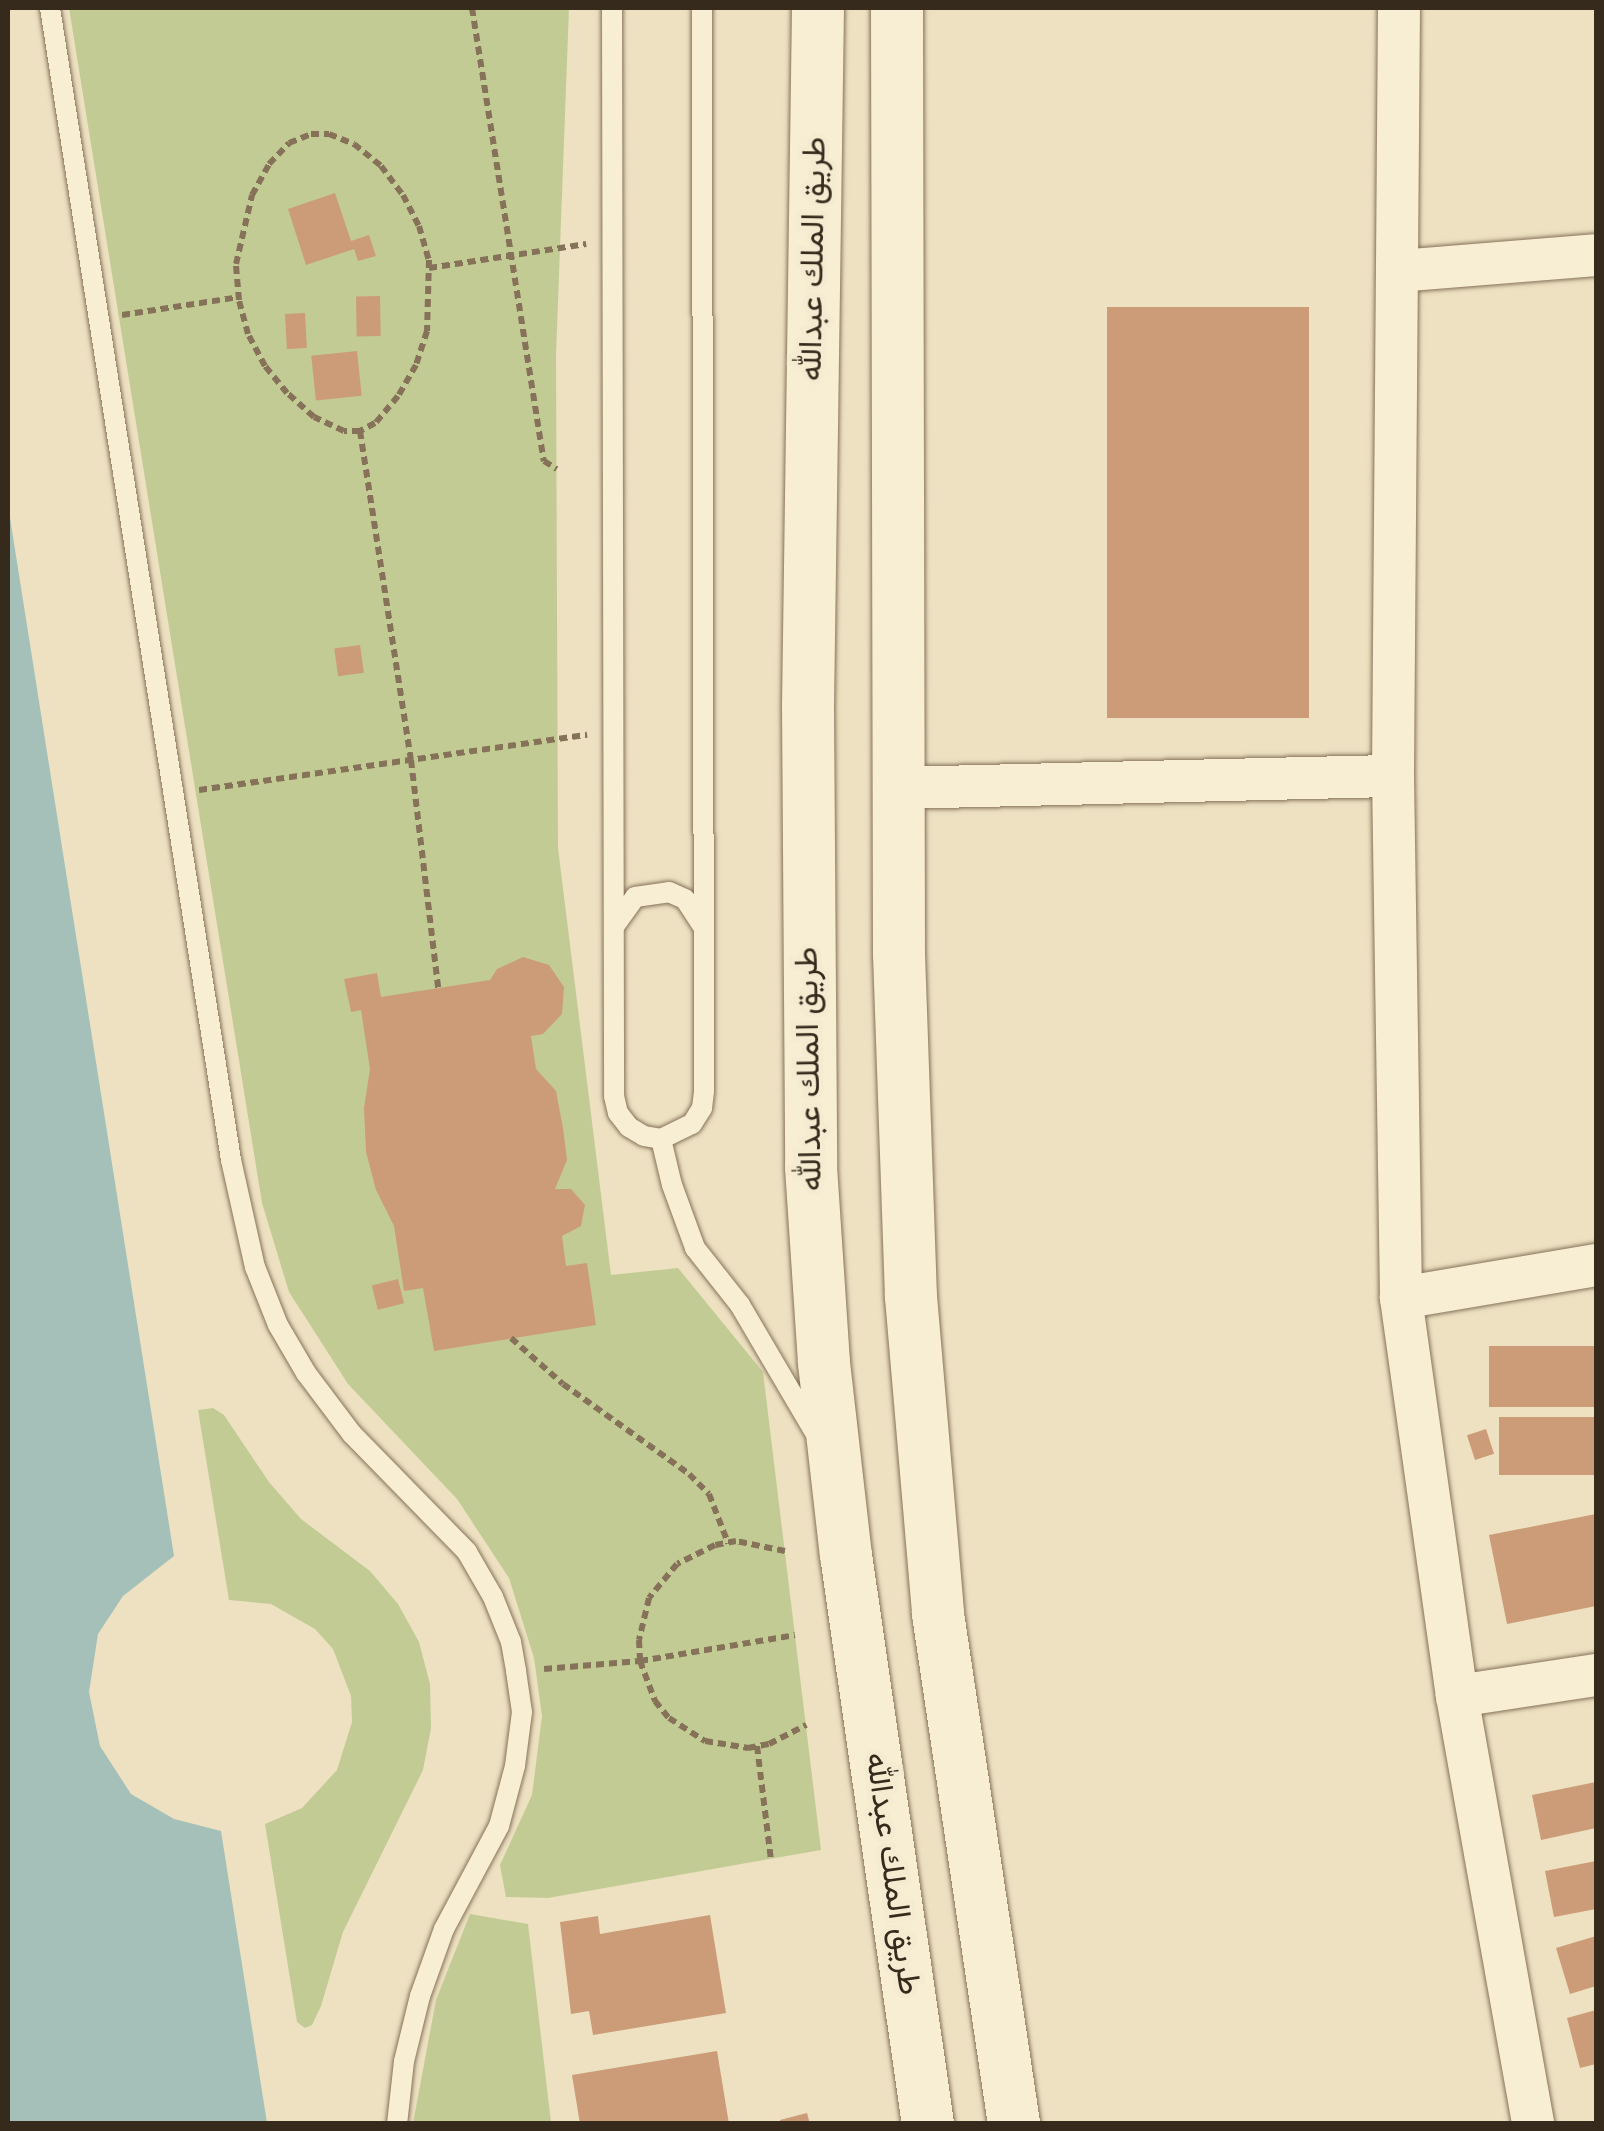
<!DOCTYPE html>
<meta charset="utf-8">
<style>
body{margin:0}
#map{position:relative;width:1604px;height:2131px;overflow:hidden;background:#ede1c1;font-family:Georgia,Vazirmatn,serif}
div>[style]{position:absolute}
.green>*{inset:0;background:#c3cb95}
.water>*{inset:0;background:#a4c0b8}
.building>*{inset:0;background:#cb9c77;transform-origin:0 0}
.path>*{height:6px;margin-top:-3px;transform-origin:0;background:repeating-linear-gradient(90deg,#867259 0 8px,transparent 0 13px)}
.roads{filter:drop-shadow(0 0 2px #867259) drop-shadow(0 0 2px #867259)}
.service>*{height:20px;margin:-10px;padding:0 10px;transform-origin:10px;border-radius:10px;background:#f8eed4}
.minor>*{height:42px;margin:-21px;padding:0 21px;transform-origin:21px;border-radius:21px;background:#f8eed4}
.tertiary>*{height:52px;margin:-26px;padding:0 26px;transform-origin:26px;border-radius:26px;background:#f8eed4}
span{translate:-50% -50%;white-space:nowrap;text-align:center;line-height:1.15;-webkit-text-stroke:10px #f5ebd1;paint-order:stroke}
.street-label{font-size:32px;color:#362a1d}
.frame{position:absolute;inset:0;border:10px solid #362a1d;pointer-events:none}
</style>
<div id="map">
<div class="green">
<div style="clip-path:polygon(69px 8px,569px 8px,556px 355px,558px 848px,611px 1275px,678px 1268px,763px 1372px,821px 1850px,548px 1898px,506px 1897px,500px 1865px,532px 1795px,542px 1716px,534px 1658px,509px 1578px,457px 1499px,348px 1384px,289px 1292px,262px 1203px)"></div>
<div style="clip-path:polygon(213px 1408px,224px 1415px,269px 1482px,301px 1519px,370px 1571px,398px 1604px,419px 1642px,430px 1684px,431px 1728px,423px 1770px,343px 1932px,321px 2006px,312px 2025px,305px 2028px,297px 2022px,265px 1824px,302px 1808px,337px 1770px,352px 1722px,351px 1696px,333px 1649px,315px 1629px,271px 1604px,229px 1600px,198px 1410px)"></div>
<div style="clip-path:polygon(470px 1914px,528px 1924px,551px 2123px,413px 2123px,436px 2000px)"></div>
</div>
<div class="water">
<div style="clip-path:polygon(8px 505px,174px 1556px,123px 1596px,98px 1634px,89px 1692px,100px 1746px,131px 1794px,174px 1819px,221px 1831px,267px 2123px,8px 2123px)"></div>
</div>
<div class="building">
<div style="clip-path:polygon(335px 193px,351px 241px,369px 235px,376px 256px,358px 261px,354px 249px,306px 265px,288px 209px)"></div>
<div style="left:380px;top:296px;width:40px;height:24px;rotate:89deg"></div>
<div style="left:1309px;top:307px;width:411px;height:202px;rotate:90deg"></div>
<div style="left:305px;top:313px;width:35px;height:20px;rotate:87deg"></div>
<div style="left:357px;top:351px;width:45px;height:46px;rotate:84deg"></div>
<div style="left:360px;top:645px;width:28px;height:26px;rotate:82deg"></div>
<div style="clip-path:polygon(523px 957px,549px 965px,564px 987px,562px 1014px,543px 1034px,531px 1036px,536px 1069px,556px 1091px,563px 1128px,567px 1160px,555px 1189px,571px 1189px,585px 1205px,581px 1226px,562px 1236px,566px 1266px,587px 1263px,596px 1325px,434px 1351px,423px 1288px,404px 1291px,394px 1226px,376px 1190px,366px 1152px,364px 1108px,370px 1069px,361px 1010px,351px 1012px,344px 979px,377px 973px,381px 997px,490px 980px,497px 969px)"></div>
<div style="left:398px;top:1279px;width:25px;height:27px;rotate:76deg"></div>
<div style="left:1596px;top:1346px;width:61px;height:107px;rotate:90deg"></div>
<div style="left:1596px;top:1417px;width:58px;height:97px;rotate:90deg"></div>
<div style="left:1486px;top:1429px;width:26px;height:20px;rotate:72deg"></div>
<div style="clip-path:polygon(1596px 1514px,1596px 1606px,1507px 1624px,1489px 1535px)"></div>
<div style="clip-path:polygon(1596px 1782px,1596px 1828px,1541px 1840px,1532px 1795px)"></div>
<div style="clip-path:polygon(1596px 1861px,1596px 1909px,1554px 1917px,1545px 1871px)"></div>
<div style="clip-path:polygon(710px 1915px,726px 2013px,593px 2035px,589px 2011px,571px 2014px,560px 1922px,598px 1916px,600px 1934px)"></div>
<div style="clip-path:polygon(1596px 1936px,1596px 1986px,1570px 1994px,1556px 1948px)"></div>
<div style="clip-path:polygon(1596px 2010px,1596px 2064px,1580px 2068px,1567px 2018px)"></div>
<div style="clip-path:polygon(717px 2051px,729px 2124px,580px 2124px,572px 2075px)"></div>
<div style="clip-path:polygon(807px 2113px,810px 2124px,780px 2124px,780px 2120px)"></div>
</div>
<div class="path">
<div style="left:472px;top:8px;width:459px;rotate:81deg"></div>
<div style="left:544px;top:461px;width:15px;rotate:32deg"></div>
<div style="left:311px;top:134px;width:18px"></div>
<div style="left:329px;top:134px;width:27px;rotate:22deg"></div>
<div style="left:354px;top:144px;width:35px;rotate:39deg"></div>
<div style="left:381px;top:166px;width:36px;rotate:53deg"></div>
<div style="left:403px;top:195px;width:35px;rotate:63deg"></div>
<div style="left:419px;top:226px;width:35px;rotate:74deg"></div>
<div style="left:429px;top:260px;width:71px;rotate:91.6deg"></div>
<div style="left:427px;top:331px;width:36px;rotate:108deg"></div>
<div style="left:416px;top:365px;width:36px;rotate:120deg"></div>
<div style="left:398px;top:396px;width:35px;rotate:130deg"></div>
<div style="left:375px;top:423px;width:17px;rotate:152deg"></div>
<div style="left:360px;top:431px;width:16px;rotate:180deg"></div>
<div style="left:344px;top:431px;width:33px;rotate:-155deg"></div>
<div style="left:314px;top:417px;width:36px;rotate:-138deg"></div>
<div style="left:287px;top:393px;width:35px;rotate:-129deg"></div>
<div style="left:265px;top:366px;width:36px;rotate:-118deg"></div>
<div style="left:248px;top:334px;width:35px;rotate:-105deg"></div>
<div style="left:239px;top:300px;width:36px;rotate:-95deg"></div>
<div style="left:236px;top:264px;width:71px;rotate:-76.9deg"></div>
<div style="left:252px;top:195px;width:35px;rotate:-61deg"></div>
<div style="left:269px;top:164px;width:29px;rotate:-46deg"></div>
<div style="left:289px;top:143px;width:24px;rotate:-22deg"></div>
<div style="left:429px;top:268px;width:159px;rotate:-8.7deg"></div>
<div style="left:122px;top:315px;width:118px;rotate:-8.7deg"></div>
<div style="left:360px;top:431px;width:333px;rotate:81.2deg"></div>
<div style="left:411px;top:760px;width:230px;rotate:83.2deg"></div>
<div style="left:199px;top:790px;width:392px;rotate:-8.1deg"></div>
<div style="left:511px;top:1338px;width:69px;rotate:41.5deg"></div>
<div style="left:563px;top:1384px;width:155px;rotate:35.5deg"></div>
<div style="left:689px;top:1474px;width:28px;rotate:45deg"></div>
<div style="left:709px;top:1494px;width:53px;rotate:68.8deg"></div>
<div style="left:785px;top:1551px;width:50px;rotate:-168.5deg"></div>
<div style="left:736px;top:1541px;width:21px;rotate:169deg"></div>
<div style="left:715px;top:1545px;width:42px;rotate:153.4deg"></div>
<div style="left:677px;top:1564px;width:44px;rotate:129.5deg"></div>
<div style="left:649px;top:1598px;width:43px;rotate:103.4deg"></div>
<div style="left:639px;top:1640px;width:21px;rotate:87deg"></div>
<div style="left:640px;top:1661px;width:43px;rotate:69.4deg"></div>
<div style="left:655px;top:1701px;width:22px;rotate:51deg"></div>
<div style="left:669px;top:1718px;width:43px;rotate:32.6deg"></div>
<div style="left:705px;top:1741px;width:44px;rotate:9.2deg"></div>
<div style="left:748px;top:1748px;width:21px;rotate:-11deg"></div>
<div style="left:769px;top:1744px;width:42px;rotate:-27.2deg"></div>
<div style="left:544px;top:1669px;width:96px;rotate:-4.8deg"></div>
<div style="left:640px;top:1661px;width:157px;rotate:-9.5deg"></div>
<div style="left:757px;top:1746px;width:115px;rotate:83deg"></div>
</div>
<div class="roads">
<div class="service">
<div style="left:50px;top:8px;width:1166px;rotate:81.07deg"></div>
<div style="left:231px;top:1160px;width:110px;rotate:77.4deg"></div>
<div style="left:255px;top:1267px;width:62px;rotate:68.4deg"></div>
<div style="left:278px;top:1325px;width:56px;rotate:59.7deg"></div>
<div style="left:306px;top:1373px;width:76px;rotate:53deg"></div>
<div style="left:352px;top:1434px;width:165px;rotate:45.7deg"></div>
<div style="left:467px;top:1552px;width:52px;rotate:60deg"></div>
<div style="left:493px;top:1597px;width:48px;rotate:68.2deg"></div>
<div style="left:511px;top:1642px;width:29px;rotate:80deg"></div>
<div style="left:516px;top:1671px;width:41px;rotate:81.7deg"></div>
<div style="left:522px;top:1712px;width:54px;rotate:97.4deg"></div>
<div style="left:515px;top:1766px;width:62px;rotate:104.9deg"></div>
<div style="left:499px;top:1826px;width:117px;rotate:118.1deg"></div>
<div style="left:444px;top:1929px;width:71px;rotate:109.7deg"></div>
<div style="left:420px;top:1996px;width:67px;rotate:103.8deg"></div>
<div style="left:404px;top:2061px;width:63px;rotate:96.3deg"></div>
<div style="left:612px;top:8px;width:1088px;rotate:89.89deg"></div>
<div style="left:614px;top:1096px;width:17px;rotate:77deg"></div>
<div style="left:618px;top:1113px;width:18px;rotate:52deg"></div>
<div style="left:629px;top:1127px;width:17px;rotate:31deg"></div>
<div style="left:644px;top:1136px;width:17px;rotate:10deg"></div>
<div style="left:661px;top:1139px;width:34px;rotate:-26deg"></div>
<div style="left:692px;top:1124px;width:19px;rotate:-58deg"></div>
<div style="left:702px;top:1108px;width:17px;rotate:-83deg"></div>
<div style="left:704px;top:1091px;width:1083px;rotate:-90.11deg"></div>
<div style="left:615px;top:925px;width:34px;rotate:-54deg"></div>
<div style="left:635px;top:897px;width:34px;rotate:-8deg"></div>
<div style="left:669px;top:892px;width:17px;rotate:24deg"></div>
<div style="left:685px;top:899px;width:33px;rotate:57deg"></div>
<div style="left:661px;top:1139px;width:47px;rotate:76.6deg"></div>
<div style="left:672px;top:1185px;width:67px;rotate:69.9deg"></div>
<div style="left:695px;top:1248px;width:73px;rotate:51.7deg"></div>
<div style="left:740px;top:1305px;width:146px;rotate:59.6deg"></div>
</div>
<div class="minor">
<div style="left:1399px;top:8px;width:768px;rotate:90.45deg"></div>
<div style="left:1393px;top:776px;width:522px;rotate:89.12deg"></div>
<div style="left:1401px;top:1298px;width:402px;rotate:82deg"></div>
<div style="left:1457px;top:1696px;width:435px;rotate:79.9deg"></div>
<div style="left:1399px;top:271px;width:198px;rotate:-4.6deg"></div>
<div style="left:898px;top:788px;width:495px;rotate:-1.4deg"></div>
<div style="left:1401px;top:1298px;width:198px;rotate:-9.6deg"></div>
<div style="left:1457px;top:1696px;width:141px;rotate:-8.6deg"></div>
</div>
<div class="tertiary">
<div style="left:818px;top:8px;width:698px;rotate:90.82deg"></div>
<div style="left:808px;top:706px;width:461px;rotate:89.6deg"></div>
<div style="left:811px;top:1167px;width:196px;rotate:86.2deg"></div>
<div style="left:824px;top:1363px;width:193px;rotate:83.5deg"></div>
<div style="left:846px;top:1555px;width:575px;rotate:81.8deg"></div>
<div style="left:897px;top:8px;width:946px;rotate:89.88deg"></div>
<div style="left:899px;top:954px;width:343px;rotate:88deg"></div>
<div style="left:911px;top:1297px;width:318px;rotate:85.1deg"></div>
<div style="left:938px;top:1614px;width:516px;rotate:81.52deg"></div>
</div>
</div>
<div class="street-label">
<span style="left:815px;top:259px;rotate:-89deg">طريق الملك عبدالله</span>
<span style="left:811px;top:1069px;rotate:-91deg">طريق الملك عبدالله</span>
<span style="left:891px;top:1874px;rotate:82deg">طريق الملك عبدالله</span>
</div>
<div class="frame"></div>
</div>
